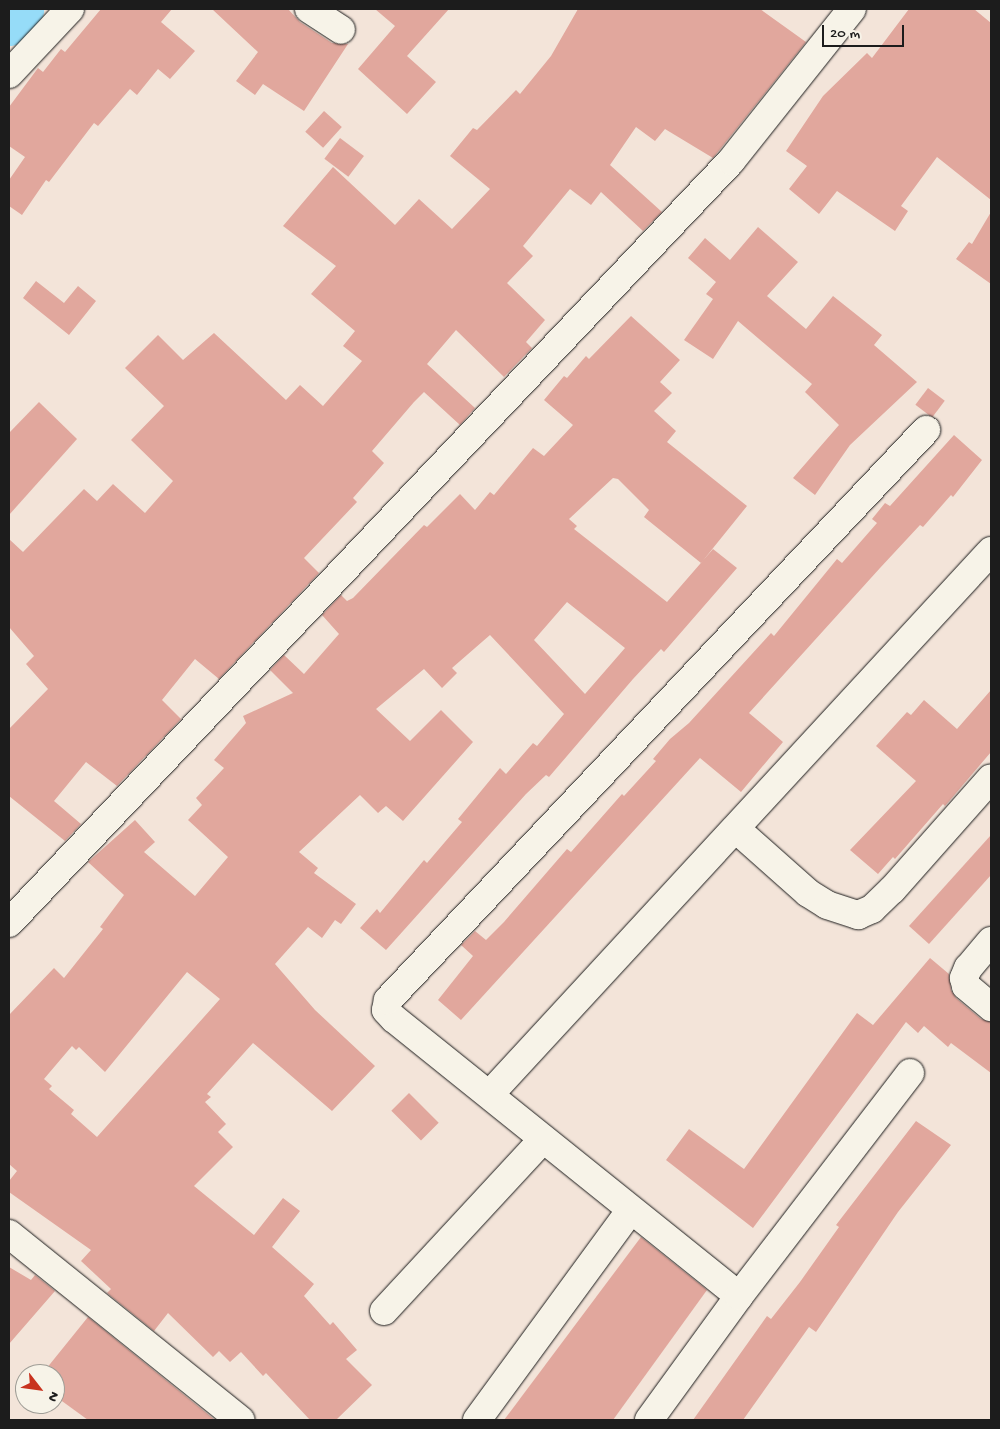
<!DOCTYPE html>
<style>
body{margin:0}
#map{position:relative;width:1000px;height:1429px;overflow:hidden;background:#f3e4d9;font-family:"Gochi Hand",sans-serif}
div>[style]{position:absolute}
.river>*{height:49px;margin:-24.5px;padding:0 24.5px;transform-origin:24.5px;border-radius:24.5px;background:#96dcf8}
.building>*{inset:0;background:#e1a79d;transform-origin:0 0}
.roads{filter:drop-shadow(0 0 1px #1c1c1c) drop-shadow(0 0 1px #1c1c1c)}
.minor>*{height:28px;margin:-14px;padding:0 14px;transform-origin:14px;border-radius:14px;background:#f7f3e8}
span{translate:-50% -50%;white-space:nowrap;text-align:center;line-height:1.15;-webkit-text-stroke:4px #f7f3e8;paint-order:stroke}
.frame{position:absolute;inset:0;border:10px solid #1c1c1c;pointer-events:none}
.north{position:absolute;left:15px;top:1364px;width:50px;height:50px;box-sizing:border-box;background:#f7f3e8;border:1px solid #9f9d96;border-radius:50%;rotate:120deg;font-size:14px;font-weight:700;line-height:20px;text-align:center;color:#1c1c1c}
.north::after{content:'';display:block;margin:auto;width:18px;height:22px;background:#c8321e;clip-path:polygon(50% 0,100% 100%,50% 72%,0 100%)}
.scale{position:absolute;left:822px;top:25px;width:82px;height:22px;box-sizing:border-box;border:2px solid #1c1c1c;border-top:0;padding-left:6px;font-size:15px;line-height:18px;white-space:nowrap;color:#1c1c1c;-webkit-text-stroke:4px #f7f3e8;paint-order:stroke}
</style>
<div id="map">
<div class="river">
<div style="left:9px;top:21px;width:16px;rotate:-50deg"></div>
</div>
<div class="building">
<div style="clip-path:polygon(101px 9px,172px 9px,161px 22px,195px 51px,170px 79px,158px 69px,137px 95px,130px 89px,98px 126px,94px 123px,49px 182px,46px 180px,22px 215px,9px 206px,9px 180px,25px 157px,9px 146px,9px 107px,38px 68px,43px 72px,61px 49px,65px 52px)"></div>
<div style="clip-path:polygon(212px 9px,288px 9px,300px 22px,332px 43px,348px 44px,304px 111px,263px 84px,255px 95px,236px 81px,258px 52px)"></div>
<div style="clip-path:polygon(375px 9px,449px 9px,407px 56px,436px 82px,407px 114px,358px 69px,395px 26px)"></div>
<div style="clip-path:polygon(578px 9px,760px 9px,806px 42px,713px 158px,665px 129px,655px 141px,636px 127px,610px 165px,662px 212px,643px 231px,601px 192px,591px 205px,570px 189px,523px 246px,533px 256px,507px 283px,545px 320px,526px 342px,532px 348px,504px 377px,456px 330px,427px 364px,475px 408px,460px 425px,424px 392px,414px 402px,372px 451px,384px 463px,353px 498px,357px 502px,304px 558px,319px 573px,219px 679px,195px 659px,162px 700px,181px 719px,117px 786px,86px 762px,54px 801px,81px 824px,65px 841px,9px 796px,9px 729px,48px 689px,26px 664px,34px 656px,9px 627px,9px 539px,23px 552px,84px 489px,97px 501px,113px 484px,145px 513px,173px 481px,131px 440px,164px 406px,125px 368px,158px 335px,183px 360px,214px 333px,286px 400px,300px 385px,323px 406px,362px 361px,343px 346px,355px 331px,311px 294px,336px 266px,283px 226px,333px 167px,395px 225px,419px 199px,452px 229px,490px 189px,450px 156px,473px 128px,477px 130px,516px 90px,520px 94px,551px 56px)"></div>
<div style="clip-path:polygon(909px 9px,974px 9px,991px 23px,991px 200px,937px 157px,901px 206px,908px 211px,895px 231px,837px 191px,819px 214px,789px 189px,807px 166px,786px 151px,823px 96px,867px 53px,872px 58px)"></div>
<div style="left:324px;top:111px;width:24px;height:28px;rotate:42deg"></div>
<div style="left:340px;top:138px;width:30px;height:26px;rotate:37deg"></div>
<div style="clip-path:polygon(991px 212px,991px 284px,956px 259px,969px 242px,972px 244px)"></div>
<div style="clip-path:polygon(758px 227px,798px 262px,767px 296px,806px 329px,833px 296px,882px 335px,874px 345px,917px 382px,850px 445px,815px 495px,793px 478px,839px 425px,805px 392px,812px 384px,738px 321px,713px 359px,684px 340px,713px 299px,706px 294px,716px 282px,688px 258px,705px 238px,730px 260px)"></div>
<div style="clip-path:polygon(36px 281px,64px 303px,78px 286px,96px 301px,69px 335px,23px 298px)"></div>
<div style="clip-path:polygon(evenodd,631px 316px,680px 360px,660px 382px,672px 393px,654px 411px,676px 431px,667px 442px,747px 506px,701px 563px,644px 517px,649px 510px,618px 479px,613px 478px,569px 519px,577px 526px,574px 529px,667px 602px,713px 549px,737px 568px,664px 652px,661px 649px,633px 679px,549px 777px,546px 775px,526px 794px,386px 950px,360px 928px,377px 909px,380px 913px,424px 860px,427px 863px,462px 822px,458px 819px,500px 768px,506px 774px,533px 743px,537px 746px,564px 714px,490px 635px,452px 668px,457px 673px,442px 688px,424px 669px,376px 709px,410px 741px,441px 710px,473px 742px,403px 821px,386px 806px,378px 813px,360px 795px,299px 852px,318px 868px,314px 873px,356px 904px,341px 924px,335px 920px,322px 938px,308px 927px,275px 964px,315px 1010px,375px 1066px,332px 1111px,253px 1043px,207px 1094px,211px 1097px,205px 1102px,226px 1124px,218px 1132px,233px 1147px,194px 1186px,254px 1235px,283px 1198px,300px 1211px,272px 1247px,314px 1284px,304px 1296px,330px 1325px,333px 1322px,357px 1350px,346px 1359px,372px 1385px,336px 1420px,310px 1420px,266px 1373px,263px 1376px,241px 1352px,230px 1362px,219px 1351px,213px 1357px,168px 1313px,154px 1331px,107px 1293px,111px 1289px,81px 1261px,91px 1250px,9px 1192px,9px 1181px,17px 1171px,9px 1164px,9px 1015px,54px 968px,64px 978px,103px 929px,100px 927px,124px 895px,88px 862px,135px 820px,155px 842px,144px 852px,195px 896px,228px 857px,188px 820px,202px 805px,196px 798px,224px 768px,214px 760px,246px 723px,243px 716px,293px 693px,270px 670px,284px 655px,304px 674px,339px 634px,322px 615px,341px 595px,347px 601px,353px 598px,424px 525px,427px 527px,460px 494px,475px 510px,490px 492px,494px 495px,533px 448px,544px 456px,573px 425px,544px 400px,564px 376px,567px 378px,586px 356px,589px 359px,631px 316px,567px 602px,625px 648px,585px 694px,534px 640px,567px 602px,631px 316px,187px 972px,220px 999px,97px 1137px,71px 1114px,74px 1110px,49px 1089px,52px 1086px,44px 1079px,72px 1046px,76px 1050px,79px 1047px,105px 1072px,187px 972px)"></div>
<div style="left:928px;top:388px;width:21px;height:21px;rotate:37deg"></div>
<div style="clip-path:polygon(39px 402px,77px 439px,9px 515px,9px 433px)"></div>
<div style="clip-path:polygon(954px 435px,982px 460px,953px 497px,951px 495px,923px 527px,920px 525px,880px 568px,749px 713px,783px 742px,741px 792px,700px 758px,461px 1020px,438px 1000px,473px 956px,461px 945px,475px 931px,486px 940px,504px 922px,567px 849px,571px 852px,622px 794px,624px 796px,656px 761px,653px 759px,670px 739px,689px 723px,771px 633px,774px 636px,837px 559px,842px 563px,877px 523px,872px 519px,885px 503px,890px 506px)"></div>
<div style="clip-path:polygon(991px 690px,991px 752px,945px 806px,943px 804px,895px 859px,893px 857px,878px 874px,850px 850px,916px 781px,876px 746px,907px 712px,911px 715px,924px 700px,957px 729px)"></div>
<div style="clip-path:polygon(991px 835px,991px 875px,929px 944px,909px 926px)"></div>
<div style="clip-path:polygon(930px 958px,949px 974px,951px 990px,956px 998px,981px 1019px,991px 1022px,991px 1073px,951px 1043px,948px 1047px,924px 1026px,918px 1033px,906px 1022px,753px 1228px,666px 1160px,689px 1129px,744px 1169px,857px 1013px,873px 1025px)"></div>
<div style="left:409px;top:1093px;width:42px;height:25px;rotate:45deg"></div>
<div style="clip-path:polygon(916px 1121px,951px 1145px,898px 1212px,816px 1332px,809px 1327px,743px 1420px,693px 1420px,767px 1316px,771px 1319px,800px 1282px,839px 1227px,836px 1225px)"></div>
<div style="clip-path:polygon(641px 1237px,707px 1290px,613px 1420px,504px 1420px)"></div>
<div style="clip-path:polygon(9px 1267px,31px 1280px,35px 1275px,55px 1291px,9px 1344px)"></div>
<div style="clip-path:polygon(88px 1317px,215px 1420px,88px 1420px,55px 1396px,55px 1374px,42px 1374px)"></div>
</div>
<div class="roads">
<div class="minor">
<div style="left:309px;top:9px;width:38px;rotate:33deg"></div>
<div style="left:9px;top:74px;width:89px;rotate:-46.8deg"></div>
<div style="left:736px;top:829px;width:96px;rotate:41.6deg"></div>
<div style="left:808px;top:893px;width:22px;rotate:32deg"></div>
<div style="left:827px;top:905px;width:33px;rotate:18deg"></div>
<div style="left:858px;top:915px;width:15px;rotate:-23deg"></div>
<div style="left:872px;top:909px;width:28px;rotate:-44deg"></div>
<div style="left:892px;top:890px;width:149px;rotate:-48.5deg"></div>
<div style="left:9px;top:923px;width:1050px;rotate:-46.54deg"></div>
<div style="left:731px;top:161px;width:194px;rotate:-51.5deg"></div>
<div style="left:991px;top:941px;width:35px;rotate:130deg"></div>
<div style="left:968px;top:968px;width:11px;rotate:112deg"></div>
<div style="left:964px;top:978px;width:8px;rotate:76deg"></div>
<div style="left:966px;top:986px;width:33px;rotate:40deg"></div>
<div style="left:490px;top:1094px;width:739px;rotate:-47.3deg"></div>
<div style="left:9px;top:1234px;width:297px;rotate:38.8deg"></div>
<div style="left:739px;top:1296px;width:442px;rotate:-141.2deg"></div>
<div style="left:394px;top:1019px;width:12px;rotate:-132deg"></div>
<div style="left:386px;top:1010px;width:10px;rotate:-79deg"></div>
<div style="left:388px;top:1000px;width:784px;rotate:-46.65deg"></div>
<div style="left:384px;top:1311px;width:234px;rotate:-47.2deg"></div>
<div style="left:477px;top:1420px;width:259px;rotate:-53.8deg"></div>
<div style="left:649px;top:1420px;width:153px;rotate:-54deg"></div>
<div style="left:739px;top:1296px;width:281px;rotate:-52.5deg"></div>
</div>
</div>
<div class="frame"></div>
<div class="north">N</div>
<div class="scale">20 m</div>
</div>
